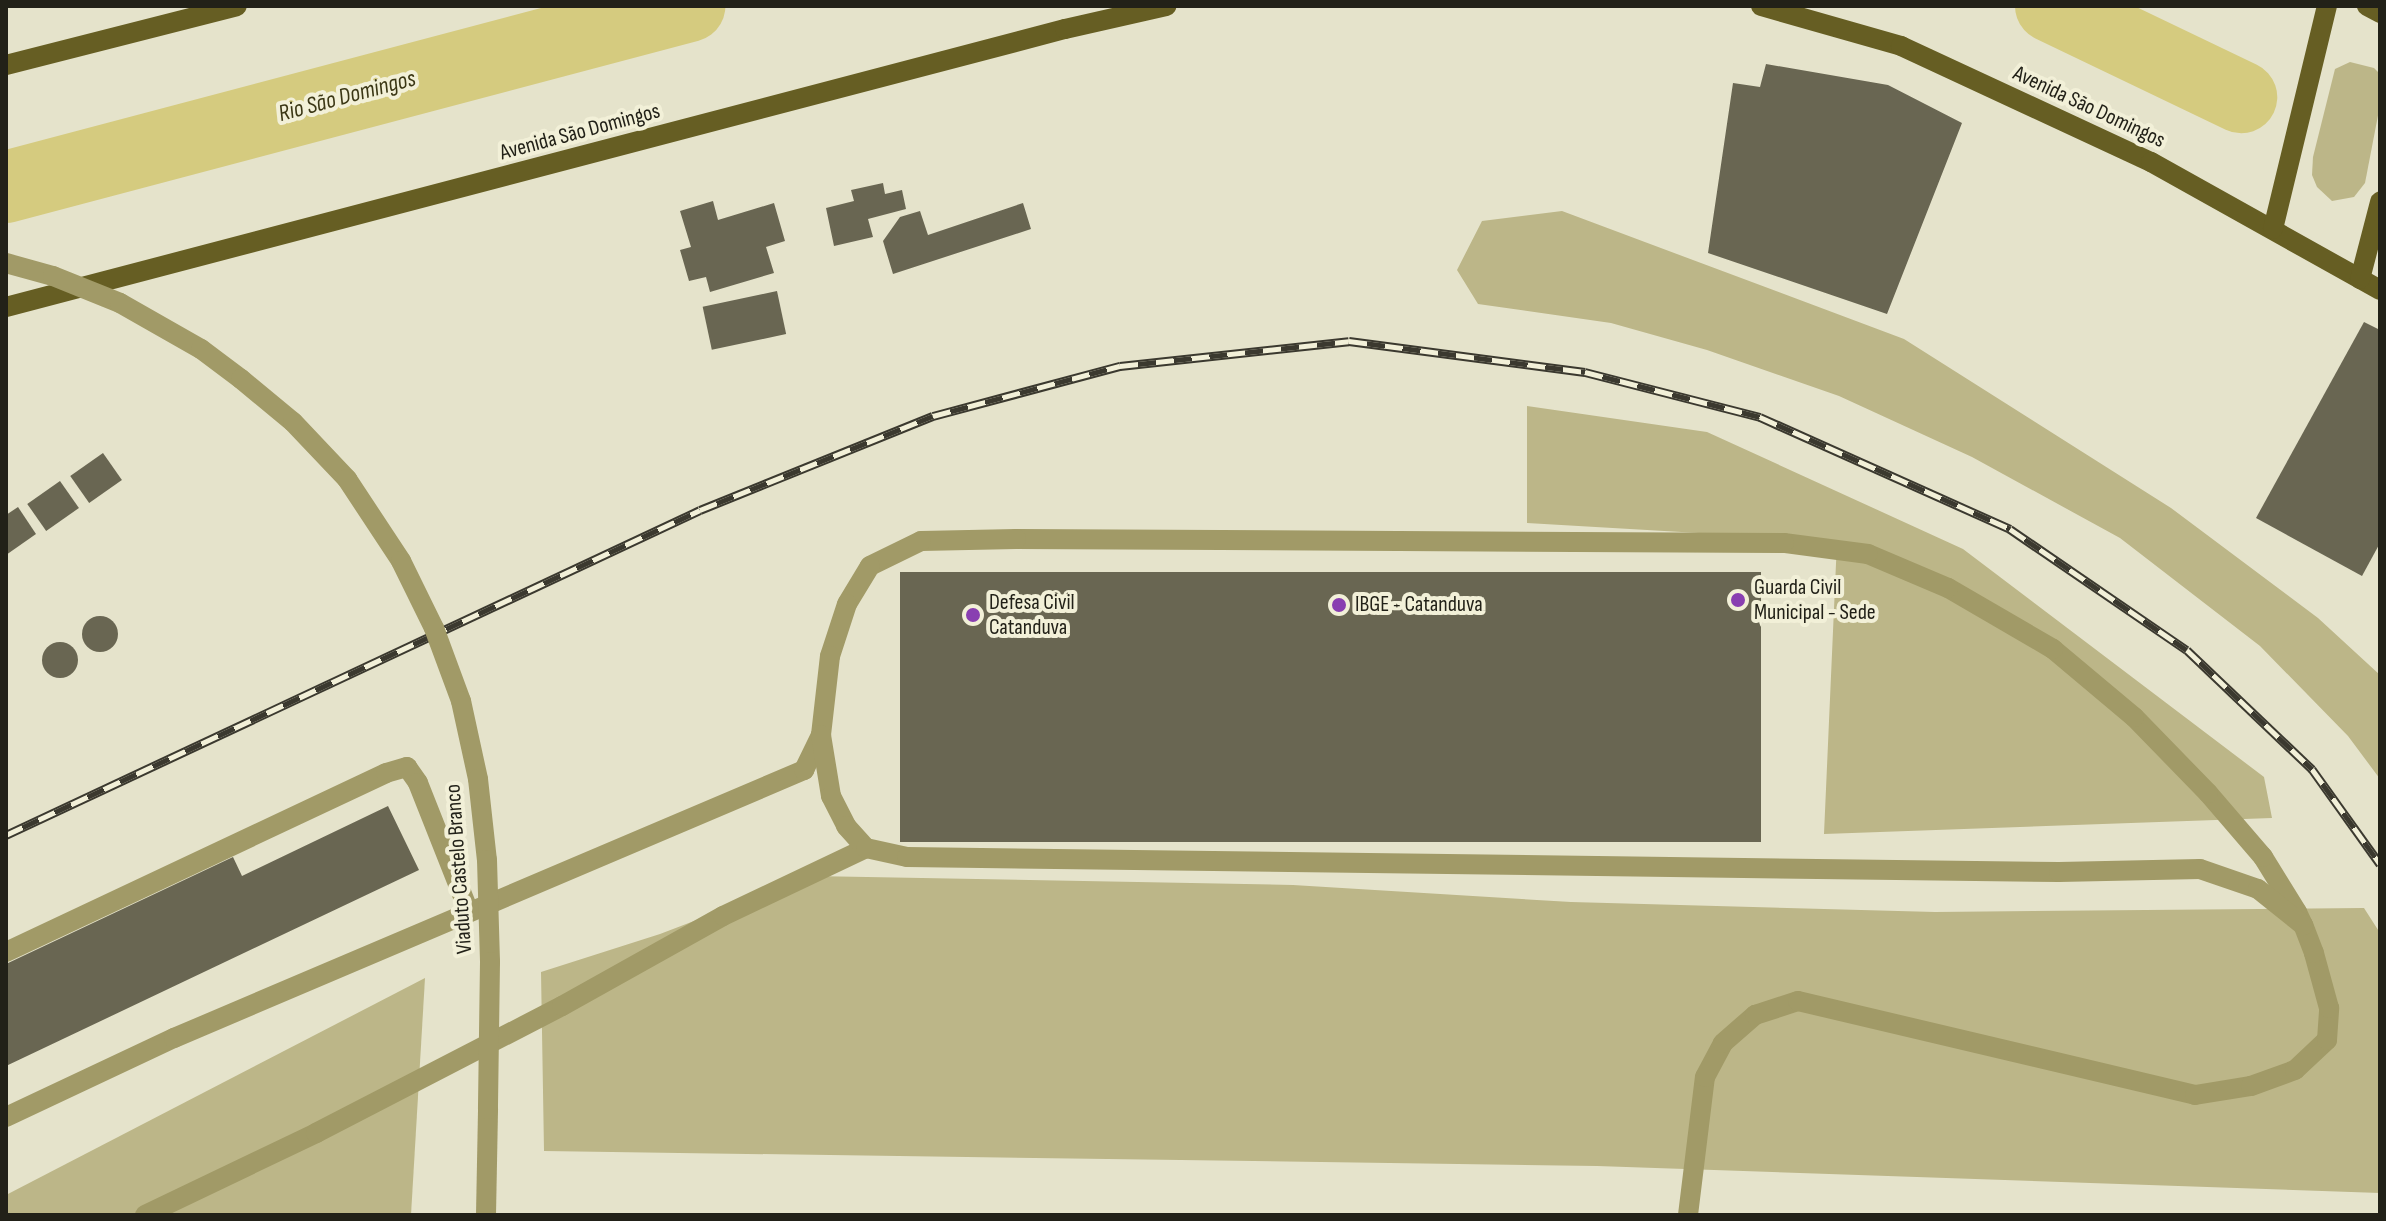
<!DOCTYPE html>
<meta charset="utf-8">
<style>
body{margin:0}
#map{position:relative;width:2386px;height:1221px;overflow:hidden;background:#e5e3cb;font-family:"Sofia Sans Condensed",sans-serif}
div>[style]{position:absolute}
.green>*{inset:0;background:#bcb688}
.river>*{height:72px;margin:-36px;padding:0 36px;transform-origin:36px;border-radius:36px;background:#d5cb7f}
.building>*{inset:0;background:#696652;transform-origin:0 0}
.round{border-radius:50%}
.minor>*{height:20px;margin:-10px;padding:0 10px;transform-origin:10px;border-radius:10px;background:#a19a67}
.major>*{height:20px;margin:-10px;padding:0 10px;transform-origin:10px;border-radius:10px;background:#665e23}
.rail>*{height:9px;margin-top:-4.5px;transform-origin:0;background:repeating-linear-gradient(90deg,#f2f0d8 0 18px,#3b392f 0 36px);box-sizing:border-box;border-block:2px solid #3b392f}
.minor-bridge>*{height:20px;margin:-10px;padding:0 10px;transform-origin:10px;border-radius:10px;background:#a19a67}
.dots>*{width:22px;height:22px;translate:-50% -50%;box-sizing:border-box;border:4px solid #f2f0d8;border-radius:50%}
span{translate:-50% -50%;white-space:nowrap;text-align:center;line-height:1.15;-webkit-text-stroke:8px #f2f0d8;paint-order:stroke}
.street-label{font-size:22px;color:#222118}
.poi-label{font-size:22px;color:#222118}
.left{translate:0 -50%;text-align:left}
.water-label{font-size:24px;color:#3b3715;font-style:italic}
.frame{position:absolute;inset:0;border:8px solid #222118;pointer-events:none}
</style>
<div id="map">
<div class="green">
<div style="clip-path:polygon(2350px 62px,2374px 68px,2380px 74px,2380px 105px,2365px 183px,2354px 197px,2332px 201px,2317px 187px,2312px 175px,2313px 157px,2335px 69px)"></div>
<div style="clip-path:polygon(1562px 211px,1904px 339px,2171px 508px,2318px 618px,2380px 675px,2380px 779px,2348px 736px,2260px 646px,2120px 538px,1972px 457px,1839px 396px,1707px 350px,1611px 323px,1478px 304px,1457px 270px,1482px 221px)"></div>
<div style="clip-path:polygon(1527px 406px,1707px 432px,1963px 549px,2264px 777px,2272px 818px,1824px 834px,1837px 541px,1527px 523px)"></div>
<div style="clip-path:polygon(812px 876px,1293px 885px,1571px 902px,1935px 912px,2364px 908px,2380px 933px,2380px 1193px,1597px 1166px,544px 1151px,541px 972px,660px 934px)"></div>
<div style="clip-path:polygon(425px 978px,411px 1215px,6px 1215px,6px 1195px)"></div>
</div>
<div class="river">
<div style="left:2051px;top:6px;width:211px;rotate:25.6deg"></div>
<div style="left:6px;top:187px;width:707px;rotate:-14.84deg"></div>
</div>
<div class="building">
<div style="clip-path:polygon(1766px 64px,1888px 85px,1962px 123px,1887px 314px,1708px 253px,1733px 83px,1760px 87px)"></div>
<div style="clip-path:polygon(883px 183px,885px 194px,902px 190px,906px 209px,868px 219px,873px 237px,834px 246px,826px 208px,854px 201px,851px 190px)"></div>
<div style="clip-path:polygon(713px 201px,718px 220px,774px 203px,785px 241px,766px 247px,774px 273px,710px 292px,706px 277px,689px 281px,680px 250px,691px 247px,680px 211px)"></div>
<div style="clip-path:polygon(1023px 203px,1031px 229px,893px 274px,883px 241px,900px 217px,920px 211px,928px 235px)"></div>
<div style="left:777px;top:291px;width:44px;height:76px;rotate:78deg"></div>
<div style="clip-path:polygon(2364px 322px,2380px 330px,2380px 543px,2362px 576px,2256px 518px)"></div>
<div style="left:103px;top:453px;width:33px;height:40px;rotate:55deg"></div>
<div style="left:60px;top:481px;width:33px;height:40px;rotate:55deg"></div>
<div style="clip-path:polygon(18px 507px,36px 534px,6px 555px,6px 515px)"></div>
<div style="left:1761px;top:572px;width:270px;height:861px;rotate:90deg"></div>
<div class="round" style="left:82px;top:616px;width:36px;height:36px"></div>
<div class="round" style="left:42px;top:642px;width:36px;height:36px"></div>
<div style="clip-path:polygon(388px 806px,419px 870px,6px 1066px,6px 964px,233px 857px,242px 876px)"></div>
</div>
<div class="minor">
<div style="left:6px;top:952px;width:420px;rotate:-25.2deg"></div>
<div style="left:386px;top:773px;width:22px;rotate:-16deg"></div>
<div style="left:407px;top:767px;width:19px;rotate:55deg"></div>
<div style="left:418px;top:783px;width:139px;rotate:68.4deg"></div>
<div style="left:6px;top:1117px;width:186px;rotate:-25.2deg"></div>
<div style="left:174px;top:1038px;width:685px;rotate:-23.04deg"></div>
<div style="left:804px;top:770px;width:39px;rotate:-64deg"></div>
<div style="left:145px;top:1215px;width:190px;rotate:-25.6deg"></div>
<div style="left:316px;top:1133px;width:277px;rotate:-27.3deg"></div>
<div style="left:562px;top:1006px;width:184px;rotate:-29.2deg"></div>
<div style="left:723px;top:916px;width:158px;rotate:-25.4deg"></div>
<div style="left:486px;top:1215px;width:106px;rotate:-88.9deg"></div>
<div style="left:1688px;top:1215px;width:139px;rotate:-83deg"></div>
<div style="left:1705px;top:1077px;width:38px;rotate:-62deg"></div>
<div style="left:1723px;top:1043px;width:43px;rotate:-41.2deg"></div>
<div style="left:1755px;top:1015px;width:45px;rotate:-18deg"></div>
<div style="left:1798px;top:1001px;width:408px;rotate:13.3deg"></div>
<div style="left:2195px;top:1095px;width:57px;rotate:-9.1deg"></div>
<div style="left:2251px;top:1086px;width:47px;rotate:-20deg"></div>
<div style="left:2295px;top:1070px;width:44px;rotate:-43.2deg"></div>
<div style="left:2327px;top:1040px;width:32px;rotate:-86deg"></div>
<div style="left:2329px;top:1008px;width:57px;rotate:-105.3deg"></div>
<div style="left:2314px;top:953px;width:30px;rotate:-111deg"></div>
<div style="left:2303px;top:925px;width:14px;rotate:-115deg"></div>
<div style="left:2297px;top:912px;width:65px;rotate:-121.7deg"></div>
<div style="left:2263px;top:857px;width:84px;rotate:-130.7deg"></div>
<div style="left:2208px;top:793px;width:106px;rotate:-134.2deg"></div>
<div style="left:2134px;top:717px;width:106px;rotate:-140deg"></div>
<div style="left:2053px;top:649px;width:121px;rotate:-149.8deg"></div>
<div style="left:1948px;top:588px;width:87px;rotate:-157deg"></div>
<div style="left:1868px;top:554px;width:85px;rotate:-172.5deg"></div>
<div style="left:1784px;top:543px;width:768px;rotate:-179.7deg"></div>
<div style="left:1016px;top:539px;width:95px;rotate:178.8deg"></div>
<div style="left:921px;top:541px;width:57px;rotate:153.9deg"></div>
<div style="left:870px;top:566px;width:44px;rotate:121.2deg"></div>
<div style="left:847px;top:604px;width:55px;rotate:108.1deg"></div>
<div style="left:830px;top:656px;width:80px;rotate:96.5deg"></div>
<div style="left:821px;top:735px;width:62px;rotate:80.7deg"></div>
<div style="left:831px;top:796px;width:34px;rotate:63deg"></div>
<div style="left:846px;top:826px;width:30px;rotate:48deg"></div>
<div style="left:866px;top:848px;width:42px;rotate:12.4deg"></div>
<div style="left:907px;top:857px;width:1152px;rotate:0.75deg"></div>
<div style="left:2059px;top:872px;width:141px;rotate:-1.2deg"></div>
<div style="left:2200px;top:869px;width:61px;rotate:19deg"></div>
<div style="left:2258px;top:889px;width:58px;rotate:38.7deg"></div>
</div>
<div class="major">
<div style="left:1761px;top:6px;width:146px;rotate:15.9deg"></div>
<div style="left:1901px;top:46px;width:276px;rotate:24.9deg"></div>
<div style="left:2151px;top:162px;width:262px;rotate:29.2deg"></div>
<div style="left:2367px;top:6px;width:15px;rotate:28deg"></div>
<div style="left:6px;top:65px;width:238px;rotate:-14.3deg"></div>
<div style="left:2273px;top:229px;width:229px;rotate:-76.4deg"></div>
<div style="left:2360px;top:279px;width:80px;rotate:-75.4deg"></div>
<div style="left:6px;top:307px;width:1095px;rotate:-14.71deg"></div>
<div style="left:1065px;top:29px;width:104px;rotate:-12.8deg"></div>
</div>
<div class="rail">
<div style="left:6px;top:835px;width:766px;rotate:-25.09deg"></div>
<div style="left:700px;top:510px;width:251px;rotate:-22deg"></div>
<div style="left:933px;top:416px;width:194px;rotate:-15deg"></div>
<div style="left:1120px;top:366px;width:230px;rotate:-6.2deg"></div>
<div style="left:1349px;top:341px;width:238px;rotate:7.5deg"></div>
<div style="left:1585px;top:372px;width:181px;rotate:14.4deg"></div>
<div style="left:1760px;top:417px;width:274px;rotate:24.1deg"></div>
<div style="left:2010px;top:529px;width:214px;rotate:34.4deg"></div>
<div style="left:2187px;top:650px;width:173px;rotate:43.6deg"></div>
<div style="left:2312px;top:769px;width:117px;rotate:54.4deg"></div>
</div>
<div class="minor-bridge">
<div style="left:6px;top:263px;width:49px;rotate:15.5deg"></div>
<div style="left:53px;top:276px;width:72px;rotate:21.9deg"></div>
<div style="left:120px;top:303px;width:93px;rotate:29.6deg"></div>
<div style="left:201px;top:349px;width:50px;rotate:36.9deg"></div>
<div style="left:241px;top:379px;width:67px;rotate:39.6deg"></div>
<div style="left:293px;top:422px;width:79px;rotate:46.5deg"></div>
<div style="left:347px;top:479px;width:98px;rotate:56.6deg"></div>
<div style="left:401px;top:561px;width:75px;rotate:63.8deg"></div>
<div style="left:434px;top:628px;width:78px;rotate:69.7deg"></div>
<div style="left:461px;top:701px;width:80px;rotate:77.7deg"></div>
<div style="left:478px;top:779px;width:81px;rotate:83.7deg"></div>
<div style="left:487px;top:860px;width:102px;rotate:88.3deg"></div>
<div style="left:490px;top:962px;width:147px;rotate:90.8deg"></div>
</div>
<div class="dots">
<div style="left:1738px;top:600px;background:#893fb1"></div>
<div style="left:1339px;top:605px;background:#893fb1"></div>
<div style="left:973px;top:615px;background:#893fb1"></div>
</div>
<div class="street-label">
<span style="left:2089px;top:107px;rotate:25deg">Avenida São Domingos</span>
<span style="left:580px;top:132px;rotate:-15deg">Avenida São Domingos</span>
<span style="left:459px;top:869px;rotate:-94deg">Viaduto Castelo Branco</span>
</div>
<div class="poi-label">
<span class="left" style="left:1754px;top:600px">Guarda Civil<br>Municipal - Sede</span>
<span class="left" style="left:989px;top:615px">Defesa Civil<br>Catanduva</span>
<span class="left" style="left:1355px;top:605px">IBGE - Catanduva</span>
</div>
<div class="water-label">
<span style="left:347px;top:96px;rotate:-15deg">Rio São Domingos</span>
</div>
<div class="frame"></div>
</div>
